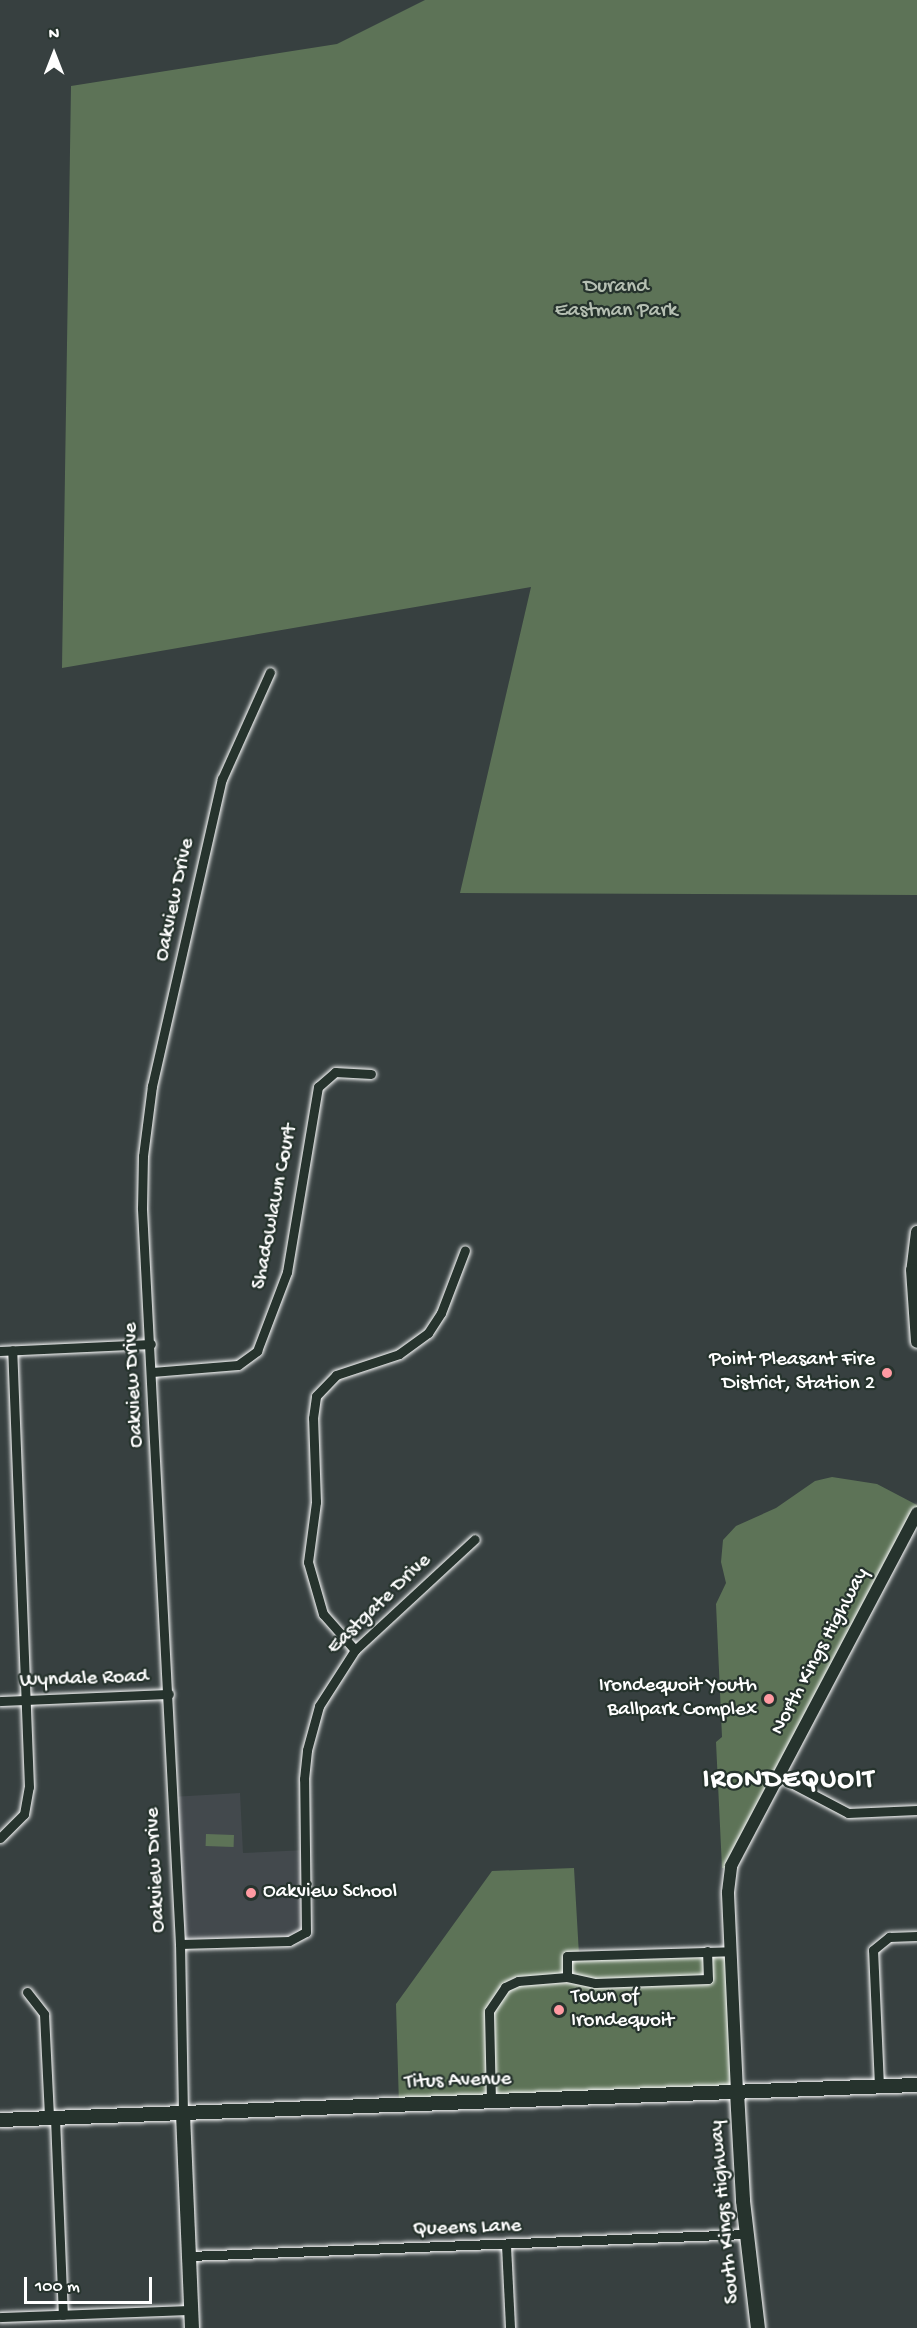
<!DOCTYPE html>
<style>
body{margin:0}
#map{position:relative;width:917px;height:2328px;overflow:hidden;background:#374040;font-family:"Gochi Hand",sans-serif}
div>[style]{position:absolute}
.built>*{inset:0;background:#43494d}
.green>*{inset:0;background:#5d7357;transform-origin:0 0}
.roads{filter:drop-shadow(0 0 2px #fff) drop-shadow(0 0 2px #fff)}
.minor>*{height:9px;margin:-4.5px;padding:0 4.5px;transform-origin:4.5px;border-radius:4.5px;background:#26332d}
.tertiary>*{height:12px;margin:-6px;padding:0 6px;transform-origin:6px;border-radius:6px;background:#26332d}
.secondary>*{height:14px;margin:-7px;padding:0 7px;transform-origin:7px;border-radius:7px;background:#26332d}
.dots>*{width:16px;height:16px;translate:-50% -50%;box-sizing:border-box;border:3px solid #26332d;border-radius:50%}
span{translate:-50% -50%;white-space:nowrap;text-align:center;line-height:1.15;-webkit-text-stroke:4.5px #26332d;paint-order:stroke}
.park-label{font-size:21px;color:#b6c0b3}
.street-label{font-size:21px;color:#fff}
.poi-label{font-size:21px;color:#fff}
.right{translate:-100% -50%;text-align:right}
.left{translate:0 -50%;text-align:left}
.district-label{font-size:27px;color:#fff;font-weight:700;letter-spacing:1.5px}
.north{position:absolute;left:24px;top:24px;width:60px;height:60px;-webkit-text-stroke:4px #26332d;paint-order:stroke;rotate:0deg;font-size:16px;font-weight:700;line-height:24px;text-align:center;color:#fff}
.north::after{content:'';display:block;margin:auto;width:21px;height:27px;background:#fff;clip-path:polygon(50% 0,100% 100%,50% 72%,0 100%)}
.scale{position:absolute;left:24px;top:2277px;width:128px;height:27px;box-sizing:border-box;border:3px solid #fff;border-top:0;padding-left:8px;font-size:18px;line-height:21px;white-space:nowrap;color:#fff;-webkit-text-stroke:4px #26332d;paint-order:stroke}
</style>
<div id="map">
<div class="built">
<div style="clip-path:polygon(240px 1793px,243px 1853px,306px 1850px,303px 1936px,180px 1944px,171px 1797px)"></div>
</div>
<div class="green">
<div style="clip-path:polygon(425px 0,917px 0,917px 895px,460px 893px,531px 587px,62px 668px,71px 86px,337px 44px)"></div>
<div style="clip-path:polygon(832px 1477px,877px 1484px,917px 1505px,917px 1513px,730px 1869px,722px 1868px,716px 1742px,722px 1737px,716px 1604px,726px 1583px,721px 1562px,723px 1540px,736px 1526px,776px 1508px,815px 1481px)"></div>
<div style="left:206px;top:1834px;width:28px;height:12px;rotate:2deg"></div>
<div style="clip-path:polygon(574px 1868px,579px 1955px,731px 1949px,737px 2092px,399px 2105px,396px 2004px,492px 1871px)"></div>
</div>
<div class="roads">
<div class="minor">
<div style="left:0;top:1351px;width:151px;rotate:-2.7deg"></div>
<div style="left:152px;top:1372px;width:86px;rotate:-4.7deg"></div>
<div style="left:238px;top:1365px;width:24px;rotate:-36deg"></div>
<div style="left:257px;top:1351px;width:85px;rotate:-69.2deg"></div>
<div style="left:287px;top:1272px;width:188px;rotate:-80.5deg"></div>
<div style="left:318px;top:1087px;width:23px;rotate:-41deg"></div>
<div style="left:335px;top:1072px;width:36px;rotate:3deg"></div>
<div style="left:355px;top:1650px;width:48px;rotate:-131.6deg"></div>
<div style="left:323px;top:1614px;width:54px;rotate:-106.1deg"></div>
<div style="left:308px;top:1562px;width:61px;rotate:-82.4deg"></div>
<div style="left:316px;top:1502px;width:84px;rotate:-92deg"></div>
<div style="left:313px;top:1418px;width:22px;rotate:-82deg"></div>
<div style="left:316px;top:1396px;width:29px;rotate:-46deg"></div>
<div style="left:336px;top:1375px;width:66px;rotate:-18.4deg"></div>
<div style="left:399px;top:1354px;width:36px;rotate:-36deg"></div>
<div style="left:428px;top:1333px;width:24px;rotate:-57deg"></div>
<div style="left:441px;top:1313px;width:67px;rotate:-69.1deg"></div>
<div style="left:0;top:1701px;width:169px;rotate:-2.4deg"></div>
<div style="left:776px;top:1775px;width:81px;rotate:27.8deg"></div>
<div style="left:848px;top:1813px;width:69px;rotate:-2.5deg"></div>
<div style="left:0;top:1838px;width:34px;rotate:-45deg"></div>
<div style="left:24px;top:1814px;width:27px;rotate:-80deg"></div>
<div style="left:29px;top:1787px;width:437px;rotate:-92.2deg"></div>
<div style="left:180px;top:1944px;width:109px;rotate:-1.6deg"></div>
<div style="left:289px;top:1941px;width:19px;rotate:-28deg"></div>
<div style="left:306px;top:1932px;width:153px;rotate:-90.7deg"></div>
<div style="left:304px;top:1779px;width:29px;rotate:-84deg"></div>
<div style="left:307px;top:1750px;width:46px;rotate:-74.7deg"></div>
<div style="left:319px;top:1706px;width:67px;rotate:-57.3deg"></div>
<div style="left:355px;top:1650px;width:163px;rotate:-42.8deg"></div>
<div style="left:567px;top:1977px;width:21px;rotate:-90deg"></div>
<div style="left:567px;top:1956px;width:164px;rotate:-1.7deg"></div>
<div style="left:27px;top:1992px;width:28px;rotate:52deg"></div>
<div style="left:44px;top:2014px;width:104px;rotate:87.2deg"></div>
<div style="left:879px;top:2086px;width:136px;rotate:-92.5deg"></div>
<div style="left:873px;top:1950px;width:21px;rotate:-39deg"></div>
<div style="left:889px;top:1937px;width:28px;rotate:-2deg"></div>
<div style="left:491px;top:2101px;width:90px;rotate:-91.3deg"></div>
<div style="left:489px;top:2011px;width:29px;rotate:-56deg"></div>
<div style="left:505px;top:1987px;width:14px;rotate:-25deg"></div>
<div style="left:518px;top:1981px;width:49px;rotate:-4.7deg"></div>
<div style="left:567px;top:1977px;width:29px;rotate:12deg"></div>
<div style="left:595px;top:1983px;width:113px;rotate:-2deg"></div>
<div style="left:708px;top:1979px;width:28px;rotate:-92deg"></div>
<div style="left:183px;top:2114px;width:170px;rotate:-91deg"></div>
<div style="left:180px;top:1944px;width:737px;rotate:-92.96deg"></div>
<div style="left:142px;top:1208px;width:52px;rotate:-88.9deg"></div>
<div style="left:143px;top:1156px;width:71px;rotate:-82.7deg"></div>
<div style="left:152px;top:1086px;width:315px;rotate:-77.2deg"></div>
<div style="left:222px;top:779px;width:117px;rotate:-65.8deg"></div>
<div style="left:55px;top:2118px;width:197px;rotate:87.7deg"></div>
<div style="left:506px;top:2245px;width:83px;rotate:87.2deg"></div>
<div style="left:189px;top:2256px;width:557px;rotate:-2.26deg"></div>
<div style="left:0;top:2317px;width:191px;rotate:-2.1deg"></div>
</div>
<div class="tertiary">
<div style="left:917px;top:1232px;width:38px;rotate:97deg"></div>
<div style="left:912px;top:1270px;width:72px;rotate:86deg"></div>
<div style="left:737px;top:2092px;width:200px;rotate:-92.6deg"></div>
<div style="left:728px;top:1892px;width:26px;rotate:-83deg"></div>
<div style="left:731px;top:1866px;width:399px;rotate:-62.2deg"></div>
</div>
<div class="secondary">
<div style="left:737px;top:2092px;width:109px;rotate:86.8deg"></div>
<div style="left:743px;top:2201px;width:128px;rotate:83.3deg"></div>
<div style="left:183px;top:2114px;width:214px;rotate:87.6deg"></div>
<div style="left:0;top:2120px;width:918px;rotate:-2.19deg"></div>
</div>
</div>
<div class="dots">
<div style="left:887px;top:1373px;background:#ff9aa2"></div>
<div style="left:769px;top:1699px;background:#ff9aa2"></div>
<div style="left:251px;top:1893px;background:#ff9aa2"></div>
<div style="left:559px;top:2010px;background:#ff9aa2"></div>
</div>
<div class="park-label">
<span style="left:616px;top:300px">Durand<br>Eastman Park</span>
</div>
<div class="street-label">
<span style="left:176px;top:900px;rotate:-78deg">Oakview Drive</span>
<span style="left:276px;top:1207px;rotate:-79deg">Shadowlawn Court</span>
<span style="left:135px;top:1385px;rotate:-93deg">Oakview Drive</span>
<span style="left:380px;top:1605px;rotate:-44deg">Eastgate Drive</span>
<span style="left:821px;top:1652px;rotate:-62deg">North Kings Highway</span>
<span style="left:84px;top:1680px;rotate:-2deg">Wyndale Road</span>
<span style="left:157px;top:1870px;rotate:-93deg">Oakview Drive</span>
<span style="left:458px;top:2082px;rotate:-2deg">Titus Avenue</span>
<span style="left:726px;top:2212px;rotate:-95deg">South Kings Highway</span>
<span style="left:467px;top:2229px;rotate:-2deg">Queens Lane</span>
</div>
<div class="poi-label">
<span class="right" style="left:875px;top:1373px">Point Pleasant Fire<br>District, Station 2</span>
<span class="right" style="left:757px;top:1699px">Irondequoit Youth<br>Ballpark Complex</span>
<span class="left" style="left:263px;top:1893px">Oakview School</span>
<span class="left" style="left:571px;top:2010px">Town of<br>Irondequoit</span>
</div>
<div class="district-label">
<span style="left:789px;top:1782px">IRONDEQUOIT</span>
</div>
<div class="north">N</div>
<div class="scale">100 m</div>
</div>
